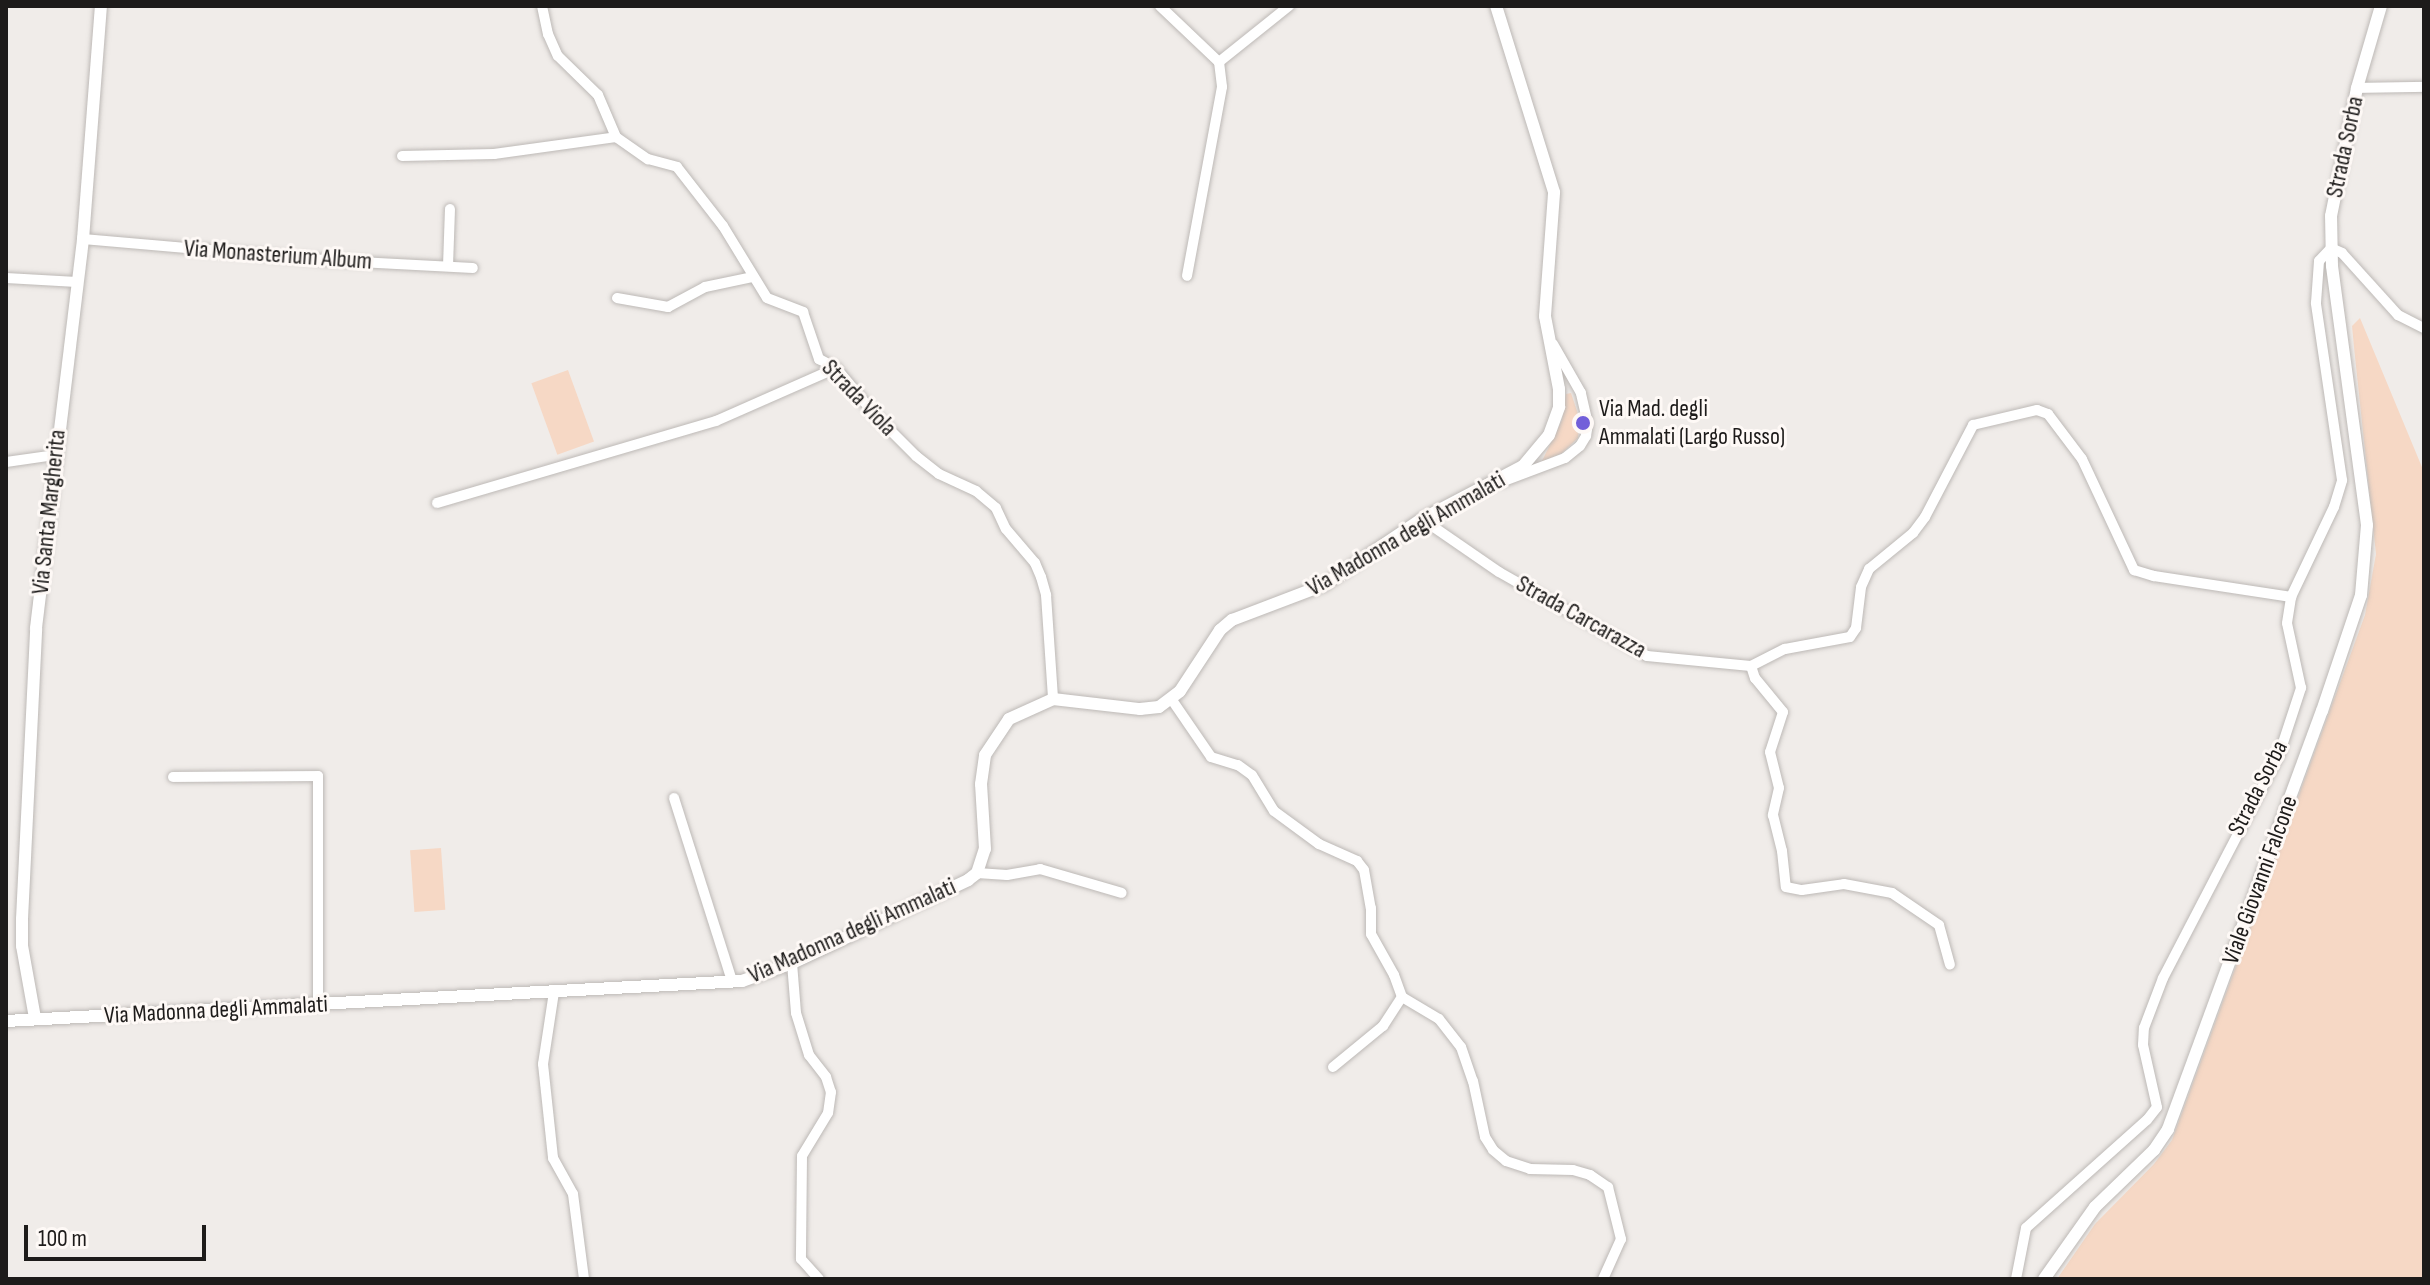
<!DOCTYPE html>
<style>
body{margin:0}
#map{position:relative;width:2430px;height:1285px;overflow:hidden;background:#f0ece9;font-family:"Sofia Sans Condensed",sans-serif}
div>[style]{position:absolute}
.green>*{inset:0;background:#f6d8c5;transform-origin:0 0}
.roads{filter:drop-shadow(0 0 2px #bdb9b6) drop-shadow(0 0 2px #bdb9b6)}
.minor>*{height:10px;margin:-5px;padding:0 5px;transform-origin:5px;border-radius:5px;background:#fff}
.tertiary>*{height:12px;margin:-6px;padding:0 6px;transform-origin:6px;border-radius:6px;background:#fff}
.dots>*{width:22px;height:22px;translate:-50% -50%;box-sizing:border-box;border:4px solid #fef9f6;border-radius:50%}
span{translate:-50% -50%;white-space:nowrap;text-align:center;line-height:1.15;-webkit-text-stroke:6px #fef9f6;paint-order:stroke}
.street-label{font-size:24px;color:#1d1b1a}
.poi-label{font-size:24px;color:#1d1b1a}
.left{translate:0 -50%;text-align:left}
.frame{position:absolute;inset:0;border:8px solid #1d1b1a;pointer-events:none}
.scale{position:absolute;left:24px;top:1225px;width:182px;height:36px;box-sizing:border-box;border:4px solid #1d1b1a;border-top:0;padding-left:10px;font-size:24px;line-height:28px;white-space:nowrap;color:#1d1b1a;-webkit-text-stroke:6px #fef9f6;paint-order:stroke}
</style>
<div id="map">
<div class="green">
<div style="clip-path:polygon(2360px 318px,2424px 472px,2424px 1279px,2057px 1279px,2095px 1224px,2154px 1164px,2172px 1140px,2365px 615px,2376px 554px,2354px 347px,2352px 326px)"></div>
<div style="left:568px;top:370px;width:76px;height:39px;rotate:70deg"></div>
<div style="clip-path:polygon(1571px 393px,1580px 420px,1578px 438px,1562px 453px,1541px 463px,1562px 420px,1566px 394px)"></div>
<div style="left:441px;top:848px;width:62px;height:31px;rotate:86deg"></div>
</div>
<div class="roads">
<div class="minor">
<div style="left:542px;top:6px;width:29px;rotate:78deg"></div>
<div style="left:548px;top:34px;width:24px;rotate:66deg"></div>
<div style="left:558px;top:56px;width:56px;rotate:44.3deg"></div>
<div style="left:598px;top:95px;width:46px;rotate:66.8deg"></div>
<div style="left:616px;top:137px;width:39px;rotate:35deg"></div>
<div style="left:648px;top:159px;width:30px;rotate:15deg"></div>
<div style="left:677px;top:167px;width:75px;rotate:52.1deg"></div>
<div style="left:723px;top:226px;width:84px;rotate:58.6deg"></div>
<div style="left:767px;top:298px;width:39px;rotate:21deg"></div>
<div style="left:803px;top:312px;width:50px;rotate:71.2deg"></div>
<div style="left:819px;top:359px;width:19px;rotate:28deg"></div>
<div style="left:836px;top:368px;width:62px;rotate:50.2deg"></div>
<div style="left:876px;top:416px;width:57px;rotate:45deg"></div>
<div style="left:916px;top:456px;width:29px;rotate:38deg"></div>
<div style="left:939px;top:474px;width:41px;rotate:24.7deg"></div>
<div style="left:976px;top:491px;width:26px;rotate:40deg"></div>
<div style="left:996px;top:508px;width:23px;rotate:65deg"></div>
<div style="left:1006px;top:529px;width:45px;rotate:49.5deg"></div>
<div style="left:1035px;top:563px;width:15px;rotate:67deg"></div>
<div style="left:1041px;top:577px;width:19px;rotate:74deg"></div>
<div style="left:1046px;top:595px;width:104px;rotate:86.1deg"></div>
<div style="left:1160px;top:6px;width:81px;rotate:43.5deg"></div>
<div style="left:1219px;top:62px;width:25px;rotate:83deg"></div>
<div style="left:1222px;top:87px;width:192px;rotate:100.5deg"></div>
<div style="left:1219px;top:62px;width:90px;rotate:-38.7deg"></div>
<div style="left:2357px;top:88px;width:67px;rotate:-0.9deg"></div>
<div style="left:402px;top:156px;width:92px;rotate:-1.2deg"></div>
<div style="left:494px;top:154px;width:123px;rotate:-7.9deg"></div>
<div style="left:83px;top:239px;width:239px;rotate:5deg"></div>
<div style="left:321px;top:260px;width:152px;rotate:3deg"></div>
<div style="left:448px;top:266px;width:57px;rotate:-88deg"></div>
<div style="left:6px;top:278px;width:71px;rotate:3.2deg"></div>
<div style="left:617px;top:298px;width:52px;rotate:10deg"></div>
<div style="left:668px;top:307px;width:42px;rotate:-28.4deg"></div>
<div style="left:705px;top:287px;width:48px;rotate:-12deg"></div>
<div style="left:6px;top:462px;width:49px;rotate:-8.1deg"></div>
<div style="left:1501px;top:482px;width:68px;rotate:-20.6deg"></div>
<div style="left:1565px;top:458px;width:19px;rotate:-39deg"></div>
<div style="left:1580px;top:446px;width:12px;rotate:-59deg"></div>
<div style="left:1586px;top:436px;width:12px;rotate:-81deg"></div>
<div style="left:1588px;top:424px;width:32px;rotate:-103deg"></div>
<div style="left:1581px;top:393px;width:56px;rotate:-119.7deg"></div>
<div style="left:437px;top:503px;width:291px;rotate:-16.4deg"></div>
<div style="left:716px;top:421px;width:131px;rotate:-23.8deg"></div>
<div style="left:1422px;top:519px;width:93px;rotate:34.5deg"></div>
<div style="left:1499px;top:572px;width:170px;rotate:29.6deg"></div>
<div style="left:1647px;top:656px;width:104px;rotate:5.5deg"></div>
<div style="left:1751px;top:666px;width:38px;rotate:-27deg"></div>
<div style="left:1785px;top:649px;width:66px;rotate:-10.5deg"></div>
<div style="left:1850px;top:637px;width:11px;rotate:-56deg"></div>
<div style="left:1856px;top:628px;width:41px;rotate:-83deg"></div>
<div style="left:1861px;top:587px;width:20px;rotate:-66deg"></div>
<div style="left:1869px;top:569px;width:57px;rotate:-39.3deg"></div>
<div style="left:1913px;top:533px;width:20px;rotate:-53deg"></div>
<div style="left:1925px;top:517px;width:104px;rotate:-62.4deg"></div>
<div style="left:1973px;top:425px;width:66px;rotate:-13.2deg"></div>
<div style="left:2037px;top:410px;width:12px;rotate:20deg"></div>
<div style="left:2048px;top:414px;width:56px;rotate:52.9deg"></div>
<div style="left:2082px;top:459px;width:123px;rotate:64.9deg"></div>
<div style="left:2134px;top:570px;width:21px;rotate:17deg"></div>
<div style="left:2154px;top:576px;width:139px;rotate:8.7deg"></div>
<div style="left:1751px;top:666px;width:13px;rotate:72deg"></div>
<div style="left:1755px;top:678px;width:44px;rotate:50.5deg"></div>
<div style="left:1783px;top:712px;width:42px;rotate:108deg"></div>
<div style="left:1770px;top:752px;width:37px;rotate:76deg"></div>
<div style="left:1779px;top:788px;width:28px;rotate:103deg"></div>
<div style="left:1773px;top:815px;width:37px;rotate:76deg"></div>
<div style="left:1782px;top:851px;width:36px;rotate:84deg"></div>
<div style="left:1786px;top:887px;width:16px;rotate:11deg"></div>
<div style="left:1802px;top:890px;width:42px;rotate:-8.1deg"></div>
<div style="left:1844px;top:884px;width:49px;rotate:10.6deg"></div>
<div style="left:1892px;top:893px;width:57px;rotate:34.2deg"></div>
<div style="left:1939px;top:925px;width:41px;rotate:74.6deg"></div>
<div style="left:1172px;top:700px;width:69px;rotate:55.6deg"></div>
<div style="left:1211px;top:757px;width:28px;rotate:17deg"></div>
<div style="left:1238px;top:765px;width:17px;rotate:36deg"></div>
<div style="left:1252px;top:775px;width:42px;rotate:58.6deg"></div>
<div style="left:1274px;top:811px;width:56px;rotate:36.3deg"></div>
<div style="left:1319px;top:844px;width:42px;rotate:24.1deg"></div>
<div style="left:1357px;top:861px;width:11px;rotate:52deg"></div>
<div style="left:1364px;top:870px;width:39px;rotate:80deg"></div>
<div style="left:1371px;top:908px;width:26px;rotate:90deg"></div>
<div style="left:1371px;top:934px;width:47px;rotate:60.7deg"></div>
<div style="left:1394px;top:975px;width:23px;rotate:70deg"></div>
<div style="left:1402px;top:997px;width:43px;rotate:30.7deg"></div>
<div style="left:1439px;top:1019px;width:36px;rotate:52deg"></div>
<div style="left:1461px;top:1047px;width:36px;rotate:71deg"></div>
<div style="left:1473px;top:1081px;width:57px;rotate:77.9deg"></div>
<div style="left:1485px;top:1137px;width:15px;rotate:58deg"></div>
<div style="left:1493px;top:1150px;width:17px;rotate:40deg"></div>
<div style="left:1506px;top:1161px;width:25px;rotate:18deg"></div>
<div style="left:1530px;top:1169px;width:43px;rotate:1.3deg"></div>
<div style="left:1573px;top:1170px;width:18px;rotate:16deg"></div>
<div style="left:1590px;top:1175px;width:22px;rotate:34deg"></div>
<div style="left:1608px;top:1187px;width:54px;rotate:76deg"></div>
<div style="left:1621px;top:1239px;width:44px;rotate:114.2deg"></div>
<div style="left:173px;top:777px;width:145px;rotate:-0.4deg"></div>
<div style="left:318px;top:776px;width:228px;rotate:90deg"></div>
<div style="left:674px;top:798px;width:192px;rotate:72.4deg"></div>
<div style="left:977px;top:873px;width:30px;rotate:4deg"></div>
<div style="left:1007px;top:875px;width:34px;rotate:-10deg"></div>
<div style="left:1040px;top:869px;width:85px;rotate:16.3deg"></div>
<div style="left:792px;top:963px;width:50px;rotate:85.4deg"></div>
<div style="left:796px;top:1013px;width:44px;rotate:72.8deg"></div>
<div style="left:809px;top:1055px;width:28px;rotate:52deg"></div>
<div style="left:826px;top:1077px;width:16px;rotate:72deg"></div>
<div style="left:831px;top:1092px;width:21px;rotate:98deg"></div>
<div style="left:828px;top:1113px;width:50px;rotate:121.2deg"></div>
<div style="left:802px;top:1156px;width:103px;rotate:90.6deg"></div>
<div style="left:801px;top:1259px;width:27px;rotate:48deg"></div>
<div style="left:554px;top:992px;width:73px;rotate:98.7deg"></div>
<div style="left:543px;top:1064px;width:95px;rotate:83.9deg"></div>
<div style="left:553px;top:1158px;width:41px;rotate:60.9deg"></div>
<div style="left:573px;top:1194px;width:86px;rotate:82.6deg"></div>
<div style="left:1333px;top:1067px;width:65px;rotate:-39.4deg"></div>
<div style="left:1383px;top:1026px;width:35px;rotate:-57deg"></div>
<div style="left:2016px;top:1279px;width:52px;rotate:-78.9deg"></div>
<div style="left:2026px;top:1228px;width:162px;rotate:-41.8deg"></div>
<div style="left:2147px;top:1120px;width:16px;rotate:-52deg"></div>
<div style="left:2157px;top:1107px;width:64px;rotate:-102.7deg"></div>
<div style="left:2143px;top:1045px;width:17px;rotate:-87deg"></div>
<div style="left:2144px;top:1028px;width:53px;rotate:-69.2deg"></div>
<div style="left:2163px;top:978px;width:251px;rotate:-62.5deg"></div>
<div style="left:2279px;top:755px;width:71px;rotate:-71.8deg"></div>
<div style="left:2301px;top:688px;width:66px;rotate:-102.2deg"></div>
<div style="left:2287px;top:623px;width:26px;rotate:-81deg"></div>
<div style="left:2291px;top:597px;width:100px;rotate:-64.5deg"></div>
<div style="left:2334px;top:507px;width:28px;rotate:-73deg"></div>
<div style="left:2342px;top:480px;width:179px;rotate:-98.4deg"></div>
<div style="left:2316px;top:303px;width:42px;rotate:-85.9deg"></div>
<div style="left:2319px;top:261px;width:18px;rotate:-47deg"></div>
<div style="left:2331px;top:248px;width:12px;rotate:24deg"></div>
<div style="left:2342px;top:253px;width:84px;rotate:47.9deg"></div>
<div style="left:2398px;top:315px;width:29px;rotate:27deg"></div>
</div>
<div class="tertiary">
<div style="left:35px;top:1018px;width:73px;rotate:-100.2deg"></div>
<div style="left:22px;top:946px;width:27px;rotate:-90deg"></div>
<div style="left:22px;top:919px;width:291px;rotate:-87.2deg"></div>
<div style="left:36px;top:628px;width:392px;rotate:-83.1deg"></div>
<div style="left:83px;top:239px;width:234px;rotate:-85.6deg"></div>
<div style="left:6px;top:1021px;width:737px;rotate:-3.11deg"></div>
<div style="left:742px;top:981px;width:53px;rotate:-19.8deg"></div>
<div style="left:792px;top:963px;width:195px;rotate:-25.2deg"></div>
<div style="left:968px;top:880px;width:11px;rotate:-38deg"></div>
<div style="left:977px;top:873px;width:25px;rotate:-72deg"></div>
<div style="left:985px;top:849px;width:65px;rotate:-93.5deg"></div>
<div style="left:981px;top:784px;width:29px;rotate:-82deg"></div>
<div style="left:985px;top:755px;width:43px;rotate:-56.3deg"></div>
<div style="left:1009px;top:719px;width:48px;rotate:-24.4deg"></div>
<div style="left:1053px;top:699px;width:88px;rotate:6.6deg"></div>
<div style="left:1140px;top:709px;width:19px;rotate:-6deg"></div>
<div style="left:1159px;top:707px;width:26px;rotate:-37deg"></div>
<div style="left:1180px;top:691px;width:73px;rotate:-56.7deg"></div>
<div style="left:1220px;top:630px;width:16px;rotate:-40deg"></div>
<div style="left:1232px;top:620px;width:98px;rotate:-20.8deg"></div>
<div style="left:1324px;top:585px;width:118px;rotate:-34deg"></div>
<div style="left:1422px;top:519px;width:114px;rotate:-27.7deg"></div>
<div style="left:1523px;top:466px;width:40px;rotate:-50deg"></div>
<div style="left:1549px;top:435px;width:30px;rotate:-70deg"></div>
<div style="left:1559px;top:407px;width:18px;rotate:-90deg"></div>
<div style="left:1559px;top:389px;width:74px;rotate:-100.9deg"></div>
<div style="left:1545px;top:316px;width:124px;rotate:-85.8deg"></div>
<div style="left:1554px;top:192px;width:195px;rotate:-107.3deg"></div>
<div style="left:2044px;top:1279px;width:88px;rotate:-54.7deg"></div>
<div style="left:2095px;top:1207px;width:82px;rotate:-44deg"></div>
<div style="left:2154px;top:1150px;width:25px;rotate:-56deg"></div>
<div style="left:2168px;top:1129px;width:445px;rotate:-69.8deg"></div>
<div style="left:2322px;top:711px;width:122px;rotate:-71.4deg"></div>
<div style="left:2361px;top:595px;width:70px;rotate:-85.1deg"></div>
<div style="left:2367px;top:525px;width:261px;rotate:-97.7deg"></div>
<div style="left:2332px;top:266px;width:50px;rotate:-91.1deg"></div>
<div style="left:2331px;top:216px;width:131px;rotate:-78.5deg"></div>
<div style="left:2357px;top:88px;width:85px;rotate:-73.7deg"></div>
</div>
</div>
<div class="dots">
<div style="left:1583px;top:423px;background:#725fd9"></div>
</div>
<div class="street-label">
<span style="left:2345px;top:147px;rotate:-78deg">Strada Sorba</span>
<span style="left:278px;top:255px;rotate:4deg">Via Monasterium Album</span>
<span style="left:859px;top:398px;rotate:46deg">Strada Viola</span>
<span style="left:49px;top:512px;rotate:-84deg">Via Santa Margherita</span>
<span style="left:1406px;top:534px;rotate:-30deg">Via Madonna degli Ammalati</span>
<span style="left:1581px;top:617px;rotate:29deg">Strada Carcarazza</span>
<span style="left:2258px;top:788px;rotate:-63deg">Strada Sorba</span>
<span style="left:2260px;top:880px;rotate:-70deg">Viale Giovanni Falcone</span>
<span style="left:852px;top:931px;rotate:-24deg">Via Madonna degli Ammalati</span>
<span style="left:216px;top:1010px;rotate:-3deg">Via Madonna degli Ammalati</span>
</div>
<div class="poi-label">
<span class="left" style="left:1599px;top:423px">Via Mad. degli<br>Ammalati (Largo Russo)</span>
</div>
<div class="frame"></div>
<div class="scale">100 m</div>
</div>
